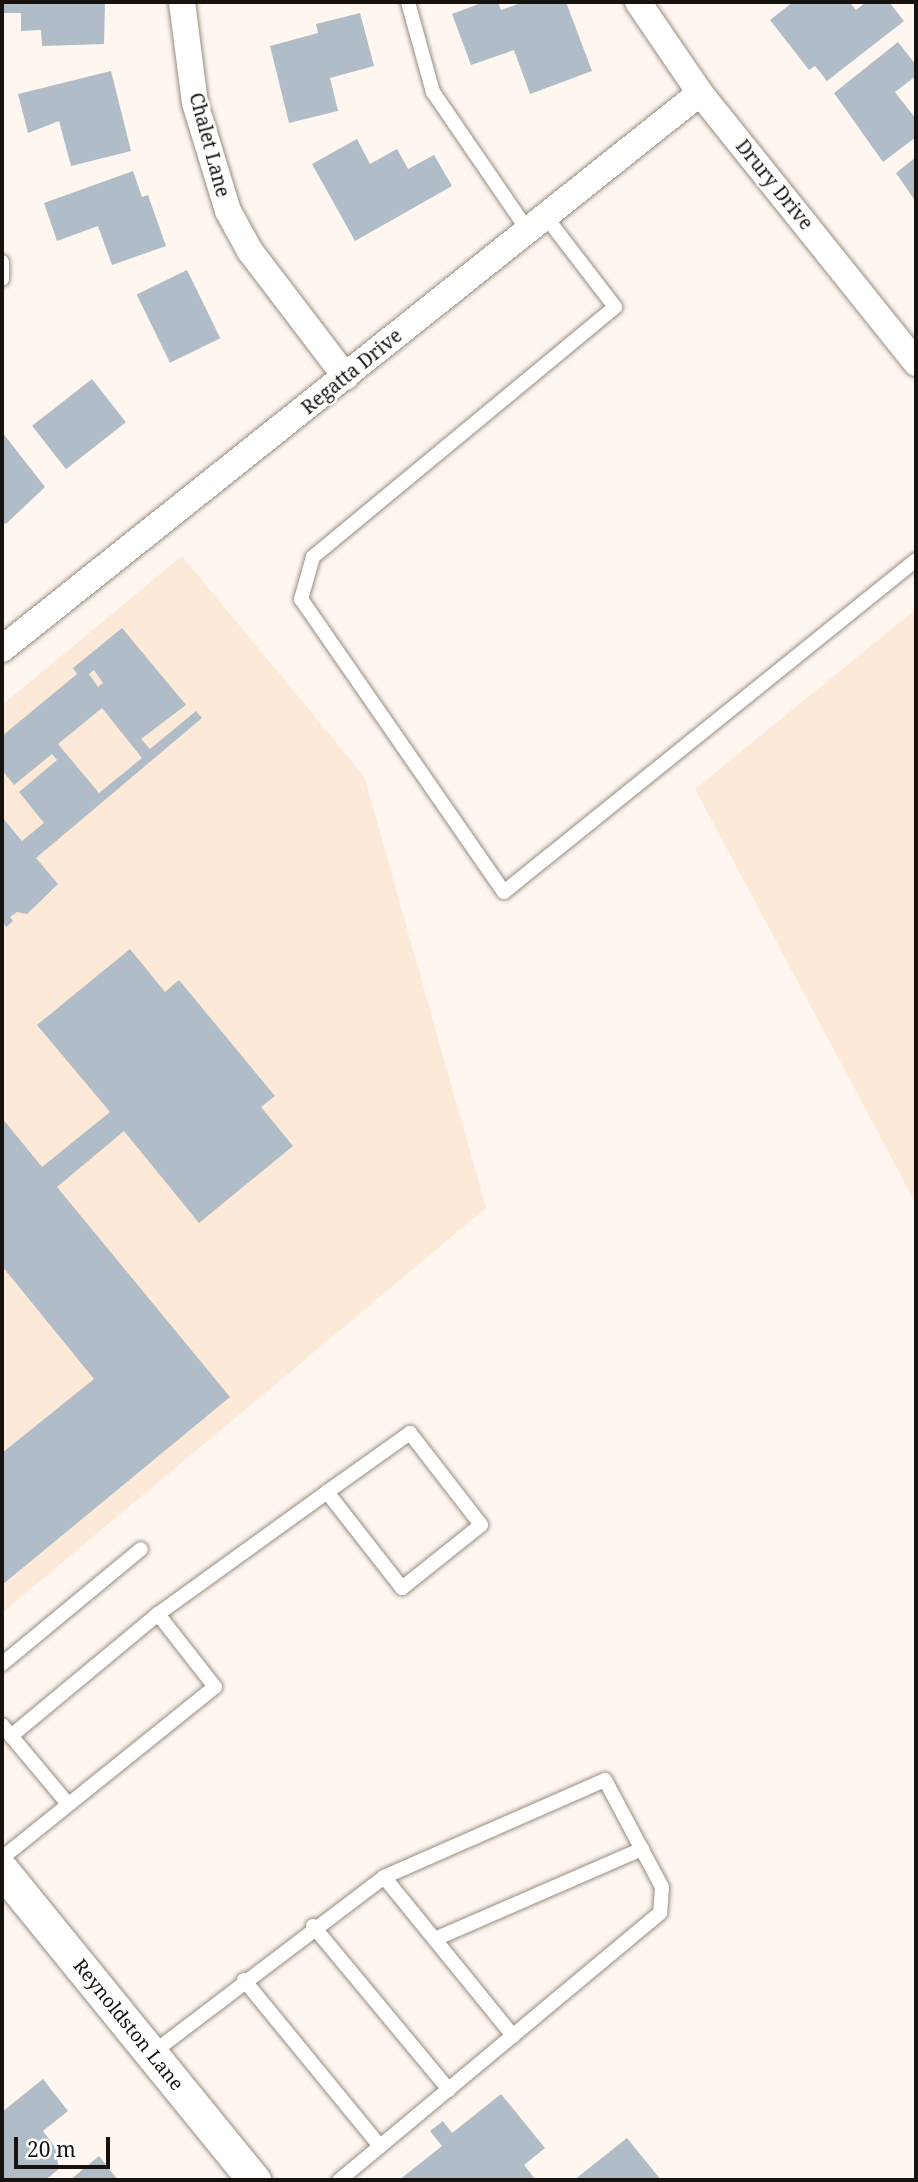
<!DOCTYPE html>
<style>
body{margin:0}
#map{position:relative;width:918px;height:2182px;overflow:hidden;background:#fef6ef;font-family:"Noto Serif",serif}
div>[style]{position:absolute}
.built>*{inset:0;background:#fce9d7}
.building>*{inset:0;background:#b0bcc8;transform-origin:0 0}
.roads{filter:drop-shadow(0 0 2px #988c81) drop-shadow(0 0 2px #988c81)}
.service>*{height:14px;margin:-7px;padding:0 7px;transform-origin:7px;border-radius:7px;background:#fff}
.minor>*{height:26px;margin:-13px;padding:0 13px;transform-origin:13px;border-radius:13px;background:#fff}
.tertiary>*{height:33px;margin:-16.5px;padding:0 16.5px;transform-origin:16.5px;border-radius:16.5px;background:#fff}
span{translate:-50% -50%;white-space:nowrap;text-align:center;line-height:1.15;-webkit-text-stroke:5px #fff;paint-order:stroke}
.street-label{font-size:19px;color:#17120e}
.frame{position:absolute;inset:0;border:4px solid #17120e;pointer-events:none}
.scale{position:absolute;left:14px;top:2137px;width:96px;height:32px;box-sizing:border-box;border:4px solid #17120e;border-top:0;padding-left:9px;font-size:21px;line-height:24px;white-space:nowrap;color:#17120e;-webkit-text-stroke:5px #fff;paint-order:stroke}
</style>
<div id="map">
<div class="built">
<div style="clip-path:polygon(182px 556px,364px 776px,486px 1208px,2px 1613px,2px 705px)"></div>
<div style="clip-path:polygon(916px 609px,916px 1204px,695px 789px)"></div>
</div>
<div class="building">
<div style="clip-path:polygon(2px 2px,105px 2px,104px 44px,42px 46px,41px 30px,21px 31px,21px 13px,2px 13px)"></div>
<div style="clip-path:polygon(484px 2px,498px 2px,501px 10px,524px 2px,566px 2px,592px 71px,530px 94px,514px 50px,471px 65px,452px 14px)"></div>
<div style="clip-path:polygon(793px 2px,849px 2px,856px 10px,866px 2px,889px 2px,904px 21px,827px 81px,815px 66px,809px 70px,770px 20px)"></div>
<div style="clip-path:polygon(360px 13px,374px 66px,330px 78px,338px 111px,289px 123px,270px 46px,318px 33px,316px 24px)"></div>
<div style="clip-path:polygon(898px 42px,916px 65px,916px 76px,895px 92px,916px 119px,916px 137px,883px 162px,834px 93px)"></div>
<div style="clip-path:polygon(111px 71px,131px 151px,71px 166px,59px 121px,28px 133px,18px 94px)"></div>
<div style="clip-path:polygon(357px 139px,370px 164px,397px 149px,408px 169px,434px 155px,452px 186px,355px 241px,312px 164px)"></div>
<div style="clip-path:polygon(916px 157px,916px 202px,896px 173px)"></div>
<div style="clip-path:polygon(133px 171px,142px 197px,148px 195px,166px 246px,112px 265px,98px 226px,57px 241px,44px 203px)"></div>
<div style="left:187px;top:270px;width:76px;height:56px;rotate:64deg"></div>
<div style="left:92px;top:379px;width:55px;height:76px;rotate:52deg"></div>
<div style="clip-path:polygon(2px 432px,45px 487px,6px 524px,2px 522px)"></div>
<div style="clip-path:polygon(evenodd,122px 628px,186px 705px,141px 739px,150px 749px,196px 711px,202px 718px,36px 858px,58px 884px,27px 914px,17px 912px,10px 917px,13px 921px,6px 927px,2px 921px,2px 817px,22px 841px,44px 823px,19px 792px,57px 760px,52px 754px,14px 785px,2px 770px,2px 736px,77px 674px,73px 668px,122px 628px,94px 670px,103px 683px,98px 687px,89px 674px,94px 670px,122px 628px,102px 708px,142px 758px,99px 793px,58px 744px,102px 708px)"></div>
<div style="clip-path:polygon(130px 949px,165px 992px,179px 980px,275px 1096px,261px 1107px,293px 1146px,199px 1223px,124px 1131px,57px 1187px,230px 1397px,2px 1585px,2px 1453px,94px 1379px,2px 1266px,2px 1118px,42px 1167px,110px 1112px,37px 1025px)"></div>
<div style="clip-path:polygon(43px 2079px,68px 2111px,43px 2131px,55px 2147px,59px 2169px,45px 2180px,2px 2180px,2px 2112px)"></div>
<div style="clip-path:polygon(501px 2094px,545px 2148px,524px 2165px,536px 2180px,399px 2180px,442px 2146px,430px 2131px,443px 2121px,452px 2133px)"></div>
<div style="clip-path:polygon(627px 2138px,661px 2180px,574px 2180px)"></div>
<div style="clip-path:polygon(99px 2156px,118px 2180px,70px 2180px)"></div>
</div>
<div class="roads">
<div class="service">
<div style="left:408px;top:2px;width:93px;rotate:74.5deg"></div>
<div style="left:433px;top:92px;width:168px;rotate:55.6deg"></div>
<div style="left:546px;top:217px;width:113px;rotate:52.5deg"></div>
<div style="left:615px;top:307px;width:392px;rotate:140.4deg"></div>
<div style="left:313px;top:557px;width:44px;rotate:105.9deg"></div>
<div style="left:301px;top:599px;width:356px;rotate:55.3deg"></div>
<div style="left:504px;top:892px;width:529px;rotate:-38.86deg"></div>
<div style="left:2px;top:262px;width:17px;rotate:90deg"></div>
<div style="left:158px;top:1614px;width:208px;rotate:-35.8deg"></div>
<div style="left:327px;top:1492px;width:102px;rotate:-35.4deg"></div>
<div style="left:410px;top:1433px;width:116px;rotate:52.3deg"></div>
<div style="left:481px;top:1525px;width:101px;rotate:141.4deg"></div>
<div style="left:402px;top:1588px;width:122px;rotate:-128deg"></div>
<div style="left:2px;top:1664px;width:180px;rotate:-39.6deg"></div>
<div style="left:2px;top:1725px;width:103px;rotate:50.1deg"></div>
<div style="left:2px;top:1858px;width:273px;rotate:-38.8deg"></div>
<div style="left:215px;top:1687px;width:93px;rotate:-128deg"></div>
<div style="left:158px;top:1614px;width:191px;rotate:140.3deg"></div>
<div style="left:384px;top:1877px;width:205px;rotate:50.9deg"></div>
<div style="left:313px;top:1926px;width:213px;rotate:50.3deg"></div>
<div style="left:435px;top:1939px;width:226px;rotate:-23.5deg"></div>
<div style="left:244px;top:1980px;width:215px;rotate:50.7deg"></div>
<div style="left:151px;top:2054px;width:293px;rotate:-37.2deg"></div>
<div style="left:384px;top:1877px;width:241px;rotate:-23.7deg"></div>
<div style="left:605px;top:1780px;width:121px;rotate:62deg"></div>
<div style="left:662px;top:1887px;width:26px;rotate:94deg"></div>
<div style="left:660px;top:1913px;width:418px;rotate:140.2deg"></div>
</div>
<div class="minor">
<div style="left:182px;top:2px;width:102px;rotate:82.7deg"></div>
<div style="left:195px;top:103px;width:113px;rotate:73deg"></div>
<div style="left:228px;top:211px;width:46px;rotate:61.2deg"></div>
<div style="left:250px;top:251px;width:158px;rotate:52.7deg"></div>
<div style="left:638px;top:2px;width:110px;rotate:55.7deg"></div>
<div style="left:700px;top:93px;width:346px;rotate:51.3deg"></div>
<div style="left:2px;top:649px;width:892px;rotate:-38.54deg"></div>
</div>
<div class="tertiary">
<div style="left:2px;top:1870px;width:400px;rotate:50.9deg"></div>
</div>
</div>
<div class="street-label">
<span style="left:209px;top:145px;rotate:75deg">Chalet Lane</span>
<span style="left:774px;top:185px;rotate:51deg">Drury Drive</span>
<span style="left:352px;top:372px;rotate:-39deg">Regatta Drive</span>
<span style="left:128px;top:2025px;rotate:51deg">Reynoldston Lane</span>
</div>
<div class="frame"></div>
<div class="scale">20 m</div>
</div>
